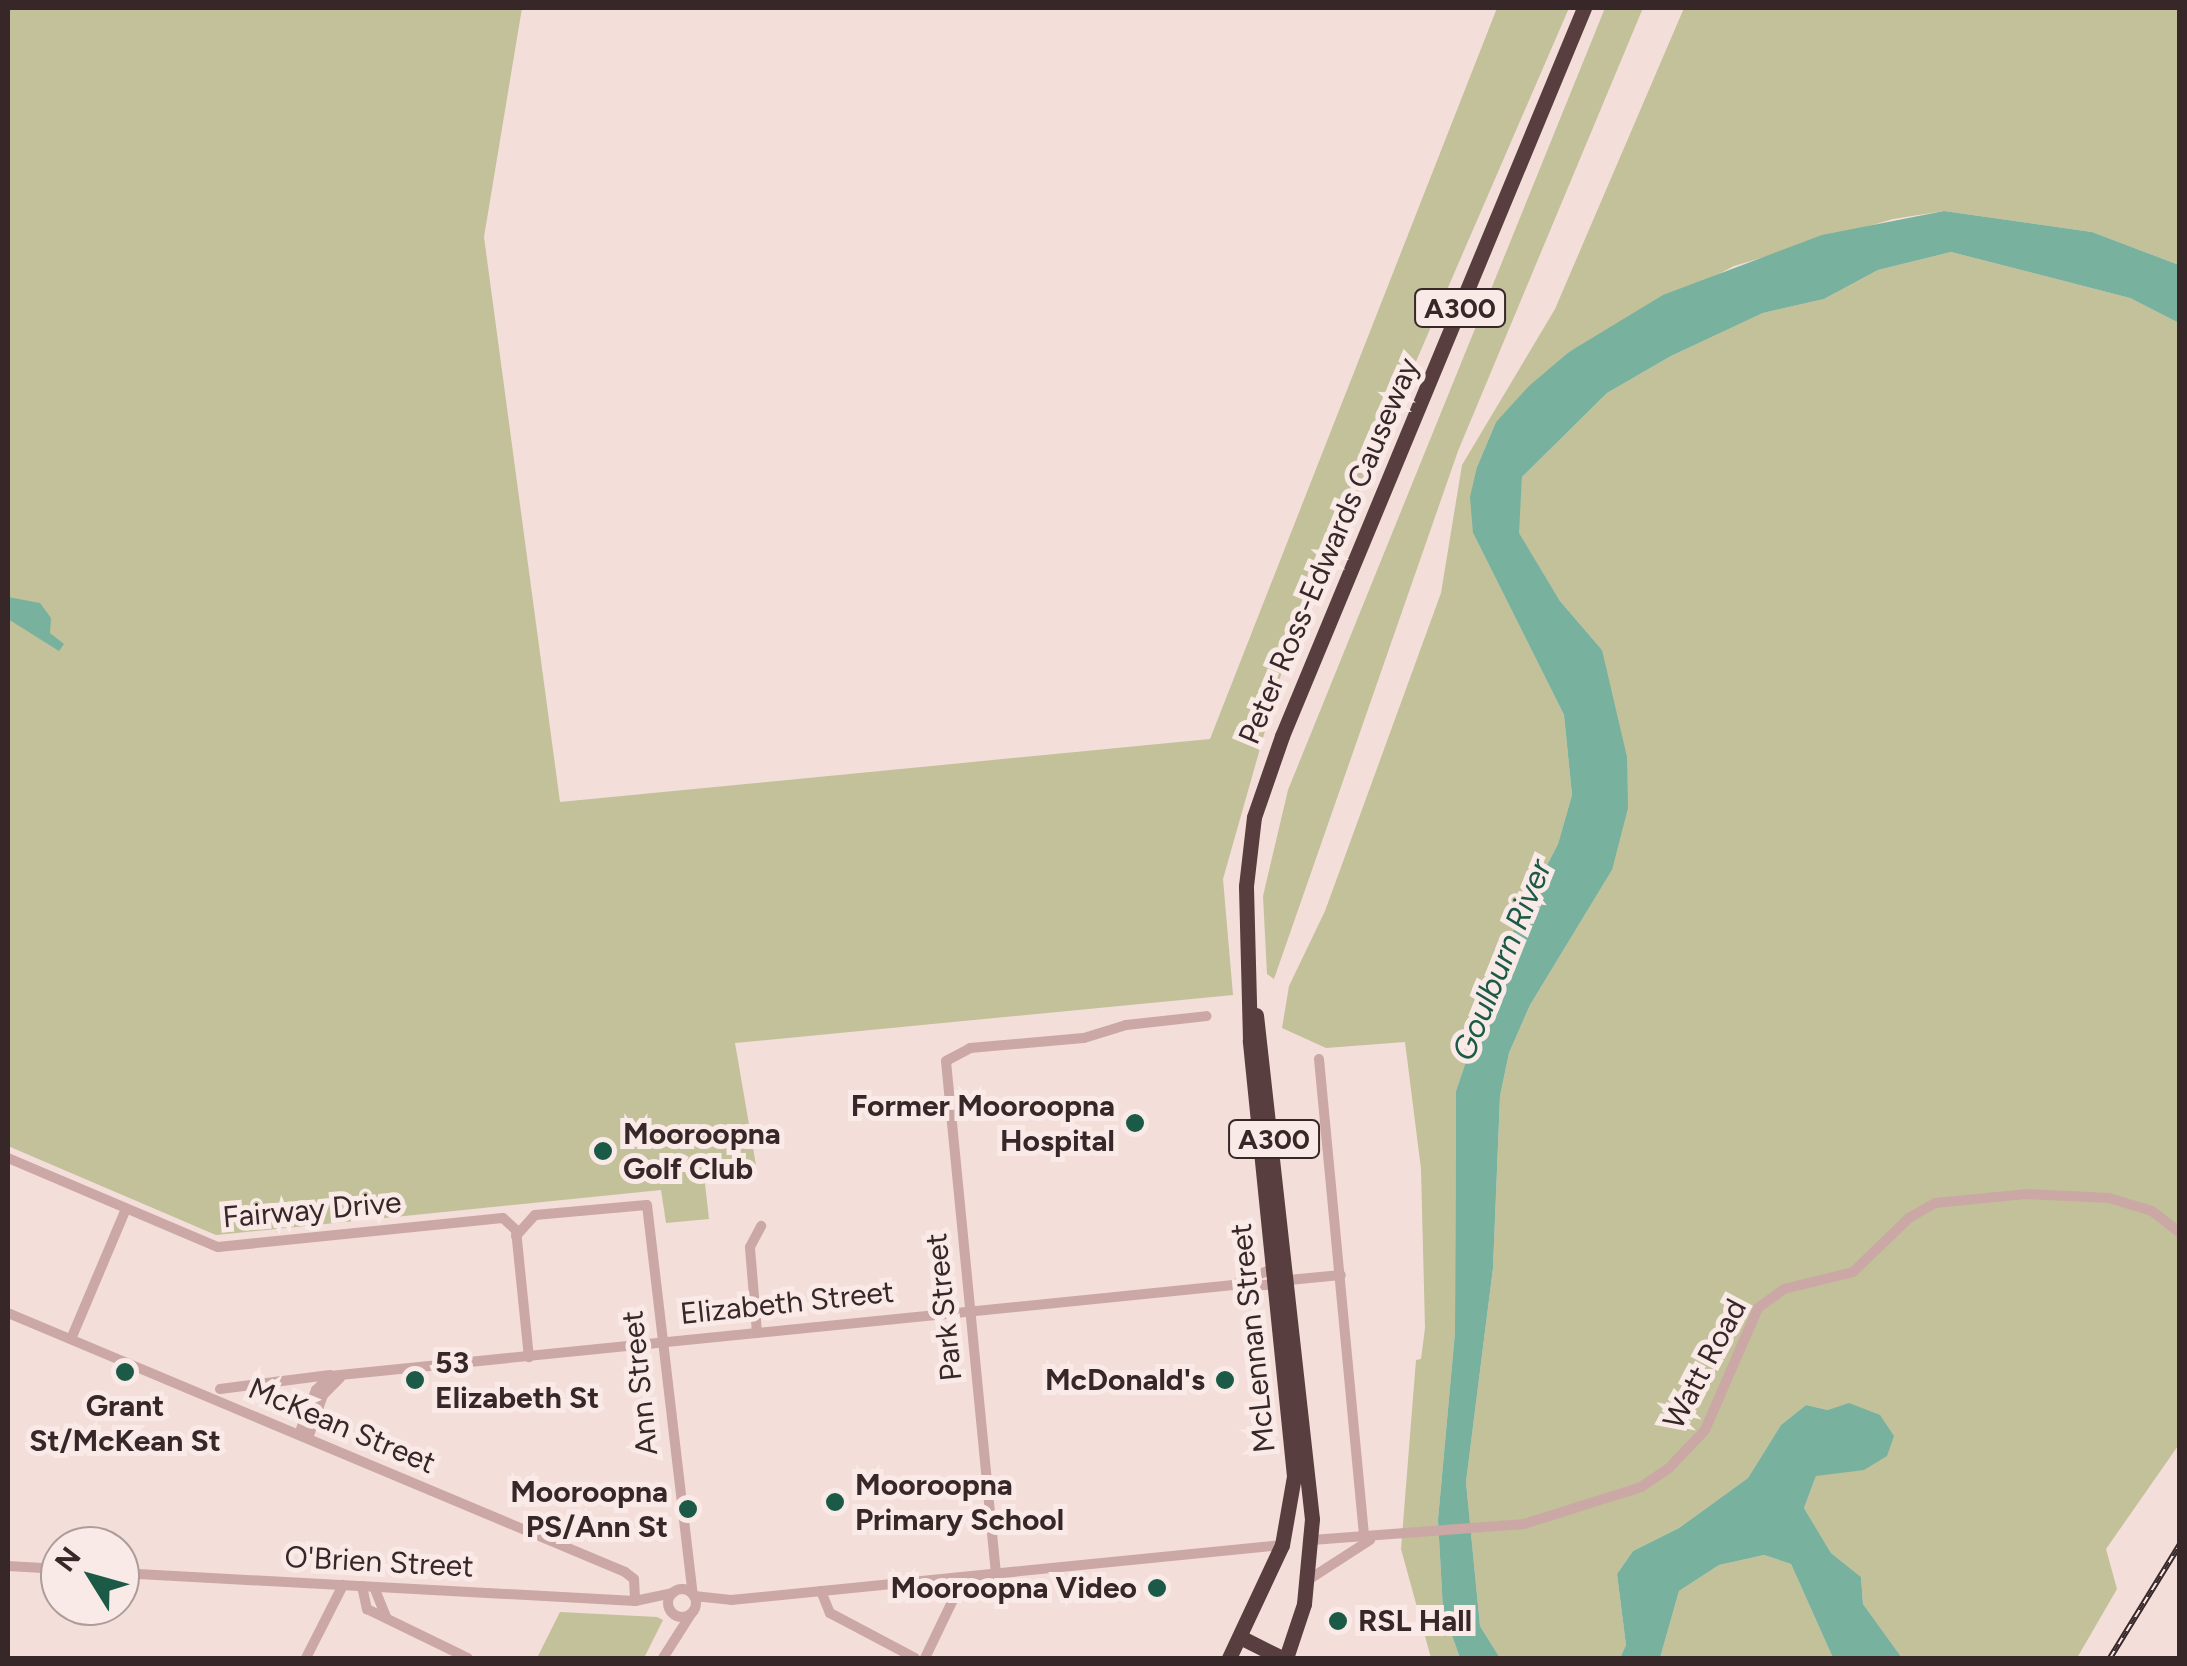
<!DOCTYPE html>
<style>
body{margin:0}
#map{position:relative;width:2187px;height:1666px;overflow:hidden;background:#f3deda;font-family:Figtree,sans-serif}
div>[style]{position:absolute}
.green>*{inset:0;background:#c2c199}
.water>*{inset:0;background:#78b19e}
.minor>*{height:10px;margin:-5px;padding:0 5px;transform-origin:5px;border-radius:5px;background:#cba8a5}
.minor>.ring{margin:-5px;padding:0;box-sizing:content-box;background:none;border:10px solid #cba8a5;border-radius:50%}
.highway>*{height:15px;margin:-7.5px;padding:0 7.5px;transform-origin:7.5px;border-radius:7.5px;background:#583e3f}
.rail>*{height:6px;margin-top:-3px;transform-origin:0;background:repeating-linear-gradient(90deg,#faeae7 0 8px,#372728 0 16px);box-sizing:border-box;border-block:2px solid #372728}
.dots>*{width:28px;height:28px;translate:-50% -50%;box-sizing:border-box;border:5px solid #faeae7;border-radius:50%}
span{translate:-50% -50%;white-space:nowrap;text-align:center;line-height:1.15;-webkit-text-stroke:10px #faeae7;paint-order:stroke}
.shield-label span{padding:2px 8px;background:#faeae7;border:2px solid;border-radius:8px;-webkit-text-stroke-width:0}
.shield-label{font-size:28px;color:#372728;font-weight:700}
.street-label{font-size:30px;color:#372728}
.poi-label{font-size:30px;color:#372728;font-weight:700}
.right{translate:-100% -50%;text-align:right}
.left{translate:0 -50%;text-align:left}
.water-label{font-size:32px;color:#1b5a46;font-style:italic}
.frame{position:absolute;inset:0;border:10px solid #372728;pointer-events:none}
.north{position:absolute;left:40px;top:1526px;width:100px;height:100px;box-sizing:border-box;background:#faeae7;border:2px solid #ac9c9b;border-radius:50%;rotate:307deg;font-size:28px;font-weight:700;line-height:40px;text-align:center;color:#372728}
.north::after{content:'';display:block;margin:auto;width:35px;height:45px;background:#1b5a46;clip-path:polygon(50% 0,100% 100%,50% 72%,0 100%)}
</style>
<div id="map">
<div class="green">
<div style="clip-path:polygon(8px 8px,522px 8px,484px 237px,560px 802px,1210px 739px,1497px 8px,1569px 8px,1282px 671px,1223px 879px,1233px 995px,735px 1043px,757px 1171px,704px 1175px,709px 1219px,666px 1223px,661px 1190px,216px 1235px,8px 1146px)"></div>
<div style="clip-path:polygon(1605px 8px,1643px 8px,1458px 451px,1274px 979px,1267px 974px,1263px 896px,1288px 790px)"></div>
<div style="clip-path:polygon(1684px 8px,2179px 8px,2179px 265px,2092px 232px,1944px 211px,1893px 219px,1734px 266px,1569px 352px,1496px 422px,1477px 467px,1473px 533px,1564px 715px,1572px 795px,1558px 844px,1504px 949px,1456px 1091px,1455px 1332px,1438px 1520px,1443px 1610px,1460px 1658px,1431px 1658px,1401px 1549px,1416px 1360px,1421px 1359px,1425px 1328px,1421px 1169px,1405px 1042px,1326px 1048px,1282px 1028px,1289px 986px,1325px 911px,1441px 593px,1462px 465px,1555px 309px)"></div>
<div style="clip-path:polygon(1951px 252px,2130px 298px,2179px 323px,2180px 1443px,2106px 1549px,2117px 1589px,2077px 1658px,1902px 1658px,1863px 1604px,1861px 1577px,1831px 1553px,1804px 1508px,1816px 1476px,1849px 1467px,1828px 1410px,1806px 1405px,1781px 1425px,1748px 1478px,1679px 1528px,1633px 1551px,1617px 1574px,1626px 1645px,1620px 1658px,1500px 1658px,1480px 1626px,1466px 1482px,1493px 1268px,1500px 1096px,1509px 1053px,1530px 1005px,1612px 870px,1602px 650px,1560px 601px,1518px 532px,1522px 477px,1607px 393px,1671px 356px,1763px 313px,1824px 299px,1878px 270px)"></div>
<div style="clip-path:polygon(1764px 1555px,1791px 1564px,1833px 1658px,1660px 1658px,1679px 1591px,1719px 1565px)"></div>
<div style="clip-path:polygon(560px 1612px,657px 1617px,663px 1620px,644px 1658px,537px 1658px)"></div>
</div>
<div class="water">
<div style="clip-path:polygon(1944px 211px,2092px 232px,2179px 265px,2179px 323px,2130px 298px,1951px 252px,1878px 270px,1824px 299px,1763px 313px,1671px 356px,1607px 393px,1522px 477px,1519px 533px,1560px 601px,1602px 650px,1627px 757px,1628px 808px,1612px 870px,1530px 1005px,1509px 1053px,1500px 1096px,1493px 1268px,1466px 1482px,1480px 1626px,1500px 1658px,1460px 1658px,1443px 1610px,1438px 1520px,1455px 1332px,1456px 1091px,1504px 949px,1558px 844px,1572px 795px,1564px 715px,1473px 533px,1470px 497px,1477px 467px,1496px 422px,1529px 386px,1569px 352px,1663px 295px,1822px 235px)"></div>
<div style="clip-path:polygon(8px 597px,40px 603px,51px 618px,50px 633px,64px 644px,59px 651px,8px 619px)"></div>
<div style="clip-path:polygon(1849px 1403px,1880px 1415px,1894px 1436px,1887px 1456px,1864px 1470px,1816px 1476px,1804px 1508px,1831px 1553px,1861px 1577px,1863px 1604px,1902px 1658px,1833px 1658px,1791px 1564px,1764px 1555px,1719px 1565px,1679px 1591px,1660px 1658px,1620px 1658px,1626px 1645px,1617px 1574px,1633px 1551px,1679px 1528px,1748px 1478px,1781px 1425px,1806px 1405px,1828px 1410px)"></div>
</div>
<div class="minor">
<div style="left:1319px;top:1059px;width:479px;rotate:84.6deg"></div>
<div style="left:8px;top:1158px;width:228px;rotate:23deg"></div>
<div style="left:218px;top:1247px;width:286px;rotate:-5.8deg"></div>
<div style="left:503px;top:1218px;width:18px;rotate:43deg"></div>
<div style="left:516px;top:1230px;width:128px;rotate:84.2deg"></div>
<div style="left:516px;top:1236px;width:28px;rotate:-48deg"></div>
<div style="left:535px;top:1215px;width:112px;rotate:-5.1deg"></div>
<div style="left:647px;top:1205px;width:392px;rotate:83.3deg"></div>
<div style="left:1289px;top:1280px;width:52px;rotate:-5.5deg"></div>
<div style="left:1239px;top:1286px;width:36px;rotate:-2deg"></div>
<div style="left:8px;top:1313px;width:669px;rotate:22.77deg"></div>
<div style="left:625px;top:1572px;width:11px;rotate:38deg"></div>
<div style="left:634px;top:1579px;width:22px;rotate:87deg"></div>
<div style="left:757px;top:1333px;width:86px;rotate:-94.7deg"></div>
<div style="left:750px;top:1247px;width:24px;rotate:-62deg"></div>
<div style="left:71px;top:1339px;width:141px;rotate:-67.1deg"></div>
<div style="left:220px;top:1389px;width:111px;rotate:-7.3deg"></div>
<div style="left:299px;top:1434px;width:47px;rotate:-68.9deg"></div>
<div style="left:316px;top:1390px;width:20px;rotate:-45deg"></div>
<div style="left:330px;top:1376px;width:908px;rotate:-5.75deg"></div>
<div style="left:1233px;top:1285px;width:42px;rotate:-22.3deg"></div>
<div style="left:308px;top:1438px;width:46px;rotate:-70.8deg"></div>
<div style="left:323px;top:1395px;width:24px;rotate:-45deg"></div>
<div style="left:1312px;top:1540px;width:213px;rotate:-4.3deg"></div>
<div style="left:1524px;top:1524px;width:123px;rotate:-17.5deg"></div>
<div style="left:1641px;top:1487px;width:34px;rotate:-34deg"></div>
<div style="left:1669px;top:1468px;width:52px;rotate:-46.5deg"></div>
<div style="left:1705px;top:1430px;width:133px;rotate:-66.5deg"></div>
<div style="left:1758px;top:1308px;width:32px;rotate:-36deg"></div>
<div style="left:1784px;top:1289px;width:71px;rotate:-13.8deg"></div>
<div style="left:1853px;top:1272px;width:78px;rotate:-44deg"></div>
<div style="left:1909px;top:1218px;width:30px;rotate:-30deg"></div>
<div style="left:1935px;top:1203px;width:91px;rotate:-5.6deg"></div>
<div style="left:2026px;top:1194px;width:83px;rotate:2.8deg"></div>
<div style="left:2109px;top:1198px;width:45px;rotate:16.8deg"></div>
<div style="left:2152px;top:1211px;width:36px;rotate:38deg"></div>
<div style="left:8px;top:1566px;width:52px;rotate:3.3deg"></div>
<div style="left:120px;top:1573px;width:516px;rotate:3.11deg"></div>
<div style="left:635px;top:1601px;width:39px;rotate:-12deg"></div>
<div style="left:996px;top:1574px;width:515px;rotate:-95.57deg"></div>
<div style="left:946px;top:1061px;width:27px;rotate:-28deg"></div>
<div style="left:970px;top:1048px;width:114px;rotate:-5deg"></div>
<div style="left:1084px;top:1038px;width:44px;rotate:-17.2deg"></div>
<div style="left:1126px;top:1025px;width:81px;rotate:-6.3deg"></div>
<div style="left:1308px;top:1580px;width:74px;rotate:-32.8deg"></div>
<div style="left:362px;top:1586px;width:24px;rotate:78deg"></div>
<div style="left:367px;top:1609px;width:112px;rotate:25.9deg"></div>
<div style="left:374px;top:1587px;width:32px;rotate:68deg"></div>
<div class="ring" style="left:668px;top:1589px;width:18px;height:18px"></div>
<div style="left:821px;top:1591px;width:24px;rotate:68deg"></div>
<div style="left:830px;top:1613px;width:96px;rotate:27.9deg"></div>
<div style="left:694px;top:1596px;width:37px;rotate:6deg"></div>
<div style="left:731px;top:1600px;width:554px;rotate:-5.7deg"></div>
<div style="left:306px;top:1658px;width:82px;rotate:-63.1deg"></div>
<div style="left:663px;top:1658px;width:52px;rotate:-57.5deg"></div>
<div style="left:925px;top:1658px;width:90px;rotate:-64.3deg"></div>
</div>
<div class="highway">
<div style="left:1256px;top:1015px;width:507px;rotate:83.66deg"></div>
<div style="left:1312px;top:1519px;width:85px;rotate:95.4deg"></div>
<div style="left:1304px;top:1604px;width:57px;rotate:108.4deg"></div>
<div style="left:1240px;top:1637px;width:47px;rotate:26.6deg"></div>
<div style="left:1229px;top:1658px;width:125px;rotate:-64.9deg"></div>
<div style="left:1282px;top:1545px;width:70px;rotate:-80.1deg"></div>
<div style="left:1294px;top:1476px;width:438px;rotate:-95.8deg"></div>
<div style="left:1250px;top:1040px;width:154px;rotate:-91.5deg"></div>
<div style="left:1246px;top:886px;width:69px;rotate:-83.4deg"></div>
<div style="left:1254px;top:817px;width:86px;rotate:-70.9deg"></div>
<div style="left:1282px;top:736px;width:788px;rotate:-67.47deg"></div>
</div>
<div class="rail">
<div style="left:2110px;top:1658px;width:134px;rotate:-58.4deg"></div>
</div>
<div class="dots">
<div style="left:1135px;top:1123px;background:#1b5a46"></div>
<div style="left:603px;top:1151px;background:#1b5a46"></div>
<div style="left:125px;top:1372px;background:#1b5a46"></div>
<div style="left:415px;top:1380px;background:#1b5a46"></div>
<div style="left:1225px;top:1380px;background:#1b5a46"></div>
<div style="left:835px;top:1502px;background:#1b5a46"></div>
<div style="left:688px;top:1509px;background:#1b5a46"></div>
<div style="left:1157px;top:1588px;background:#1b5a46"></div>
<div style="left:1338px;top:1621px;background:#1b5a46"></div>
</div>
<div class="shield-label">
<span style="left:1460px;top:308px">A300</span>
<span style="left:1274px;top:1139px">A300</span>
</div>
<div class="street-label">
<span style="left:1329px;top:551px;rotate:-67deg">Peter Ross-Edwards Causeway</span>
<span style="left:312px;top:1210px;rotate:-5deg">Fairway Drive</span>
<span style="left:787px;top:1303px;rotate:-6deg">Elizabeth Street</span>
<span style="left:944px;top:1307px;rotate:-96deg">Park Street</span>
<span style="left:1253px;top:1338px;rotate:-96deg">McLennan Street</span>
<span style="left:1705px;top:1364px;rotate:-62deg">Watt Road</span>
<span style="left:640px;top:1383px;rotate:-96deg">Ann Street</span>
<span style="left:342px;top:1426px;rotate:23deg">McKean Street</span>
<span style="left:379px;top:1562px;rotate:3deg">O'Brien Street</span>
</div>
<div class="poi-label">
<span class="right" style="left:1115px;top:1123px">Former Mooroopna<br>Hospital</span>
<span class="left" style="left:623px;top:1151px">Mooroopna<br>Golf Club</span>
<span class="left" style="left:435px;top:1380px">53<br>Elizabeth St</span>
<span class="right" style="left:1205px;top:1380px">McDonald's</span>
<span style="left:125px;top:1423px">Grant<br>St/McKean St</span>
<span class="left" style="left:855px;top:1502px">Mooroopna<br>Primary School</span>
<span class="right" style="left:668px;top:1509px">Mooroopna<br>PS/Ann St</span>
<span class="right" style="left:1137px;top:1588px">Mooroopna Video</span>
<span class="left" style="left:1358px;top:1621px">RSL Hall</span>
</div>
<div class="water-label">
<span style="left:1502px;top:960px;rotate:-68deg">Goulburn River</span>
</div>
<div class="frame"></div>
<div class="north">N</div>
</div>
